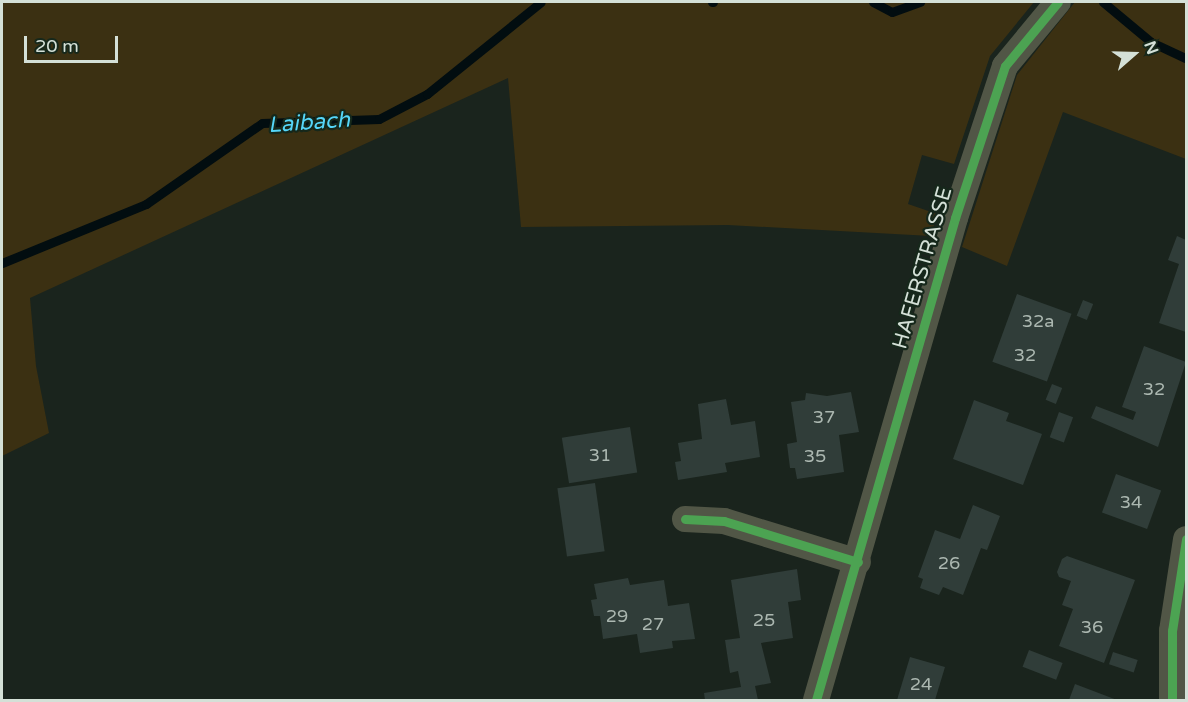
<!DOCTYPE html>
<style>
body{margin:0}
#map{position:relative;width:1188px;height:702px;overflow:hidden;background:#1a241d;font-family:"Varela Round",sans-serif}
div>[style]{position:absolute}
.green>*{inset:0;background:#3b3012}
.stream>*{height:9px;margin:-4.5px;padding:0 4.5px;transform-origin:4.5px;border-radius:4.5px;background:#020d10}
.building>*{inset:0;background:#303d39;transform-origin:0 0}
.minor>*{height:26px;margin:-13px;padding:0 13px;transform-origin:13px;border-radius:13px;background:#515646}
.cycleway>*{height:9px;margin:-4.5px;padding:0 4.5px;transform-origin:4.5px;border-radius:4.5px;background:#4ca352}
span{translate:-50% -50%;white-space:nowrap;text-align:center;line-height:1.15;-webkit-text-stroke:4.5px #16281b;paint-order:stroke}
.number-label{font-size:18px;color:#abb7b0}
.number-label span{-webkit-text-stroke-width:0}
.street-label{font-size:21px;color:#d4e0d7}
.water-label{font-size:22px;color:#55d6f9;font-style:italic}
.frame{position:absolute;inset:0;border:3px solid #d4e0d7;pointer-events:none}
.north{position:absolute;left:1104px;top:24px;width:60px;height:60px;-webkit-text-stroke:4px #16281b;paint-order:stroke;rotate:70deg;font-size:16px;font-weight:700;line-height:24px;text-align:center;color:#d4e0d7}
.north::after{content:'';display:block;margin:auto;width:21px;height:27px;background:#d4e0d7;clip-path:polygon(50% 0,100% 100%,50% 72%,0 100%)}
.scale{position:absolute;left:24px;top:36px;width:94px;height:27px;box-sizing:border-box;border:3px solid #d4e0d7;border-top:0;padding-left:8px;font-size:18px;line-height:21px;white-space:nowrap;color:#d4e0d7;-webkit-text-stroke:4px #16281b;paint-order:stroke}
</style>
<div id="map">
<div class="green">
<div style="clip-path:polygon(2px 2px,1034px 2px,990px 56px,954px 164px,922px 155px,908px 204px,937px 214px,931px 236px,728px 225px,521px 227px,508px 78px,30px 298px,36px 366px,49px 433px,2px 456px)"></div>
<div style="clip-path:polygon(1075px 2px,1186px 2px,1186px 159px,1063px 112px,1007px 266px,962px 247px,1017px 75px)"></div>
</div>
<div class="stream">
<div style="left:712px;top:2px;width:1px"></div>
<div style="left:873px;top:2px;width:21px;rotate:28deg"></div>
<div style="left:892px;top:12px;width:30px;rotate:-20deg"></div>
<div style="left:1103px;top:2px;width:62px;rotate:39.8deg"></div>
<div style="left:1151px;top:42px;width:38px;rotate:25deg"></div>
<div style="left:2px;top:263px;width:156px;rotate:-22.3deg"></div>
<div style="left:146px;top:204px;width:141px;rotate:-34.9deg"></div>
<div style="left:262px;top:123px;width:117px;rotate:-2deg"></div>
<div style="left:379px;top:119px;width:54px;rotate:-27.5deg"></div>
<div style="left:427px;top:94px;width:146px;rotate:-38.9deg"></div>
</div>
<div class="building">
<div style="clip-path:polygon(1177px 236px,1186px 240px,1186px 332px,1159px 323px,1179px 264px,1168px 260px)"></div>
<div style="left:1017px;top:294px;width:58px;height:72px;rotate:20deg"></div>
<div style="left:1083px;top:300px;width:11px;height:17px;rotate:22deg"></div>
<div style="clip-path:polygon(1144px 346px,1186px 362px,1158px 447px,1091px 418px,1096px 406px,1133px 420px,1136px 412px,1122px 407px)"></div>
<div style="left:1052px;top:384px;width:11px;height:17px;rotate:22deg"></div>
<div style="clip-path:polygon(851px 392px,859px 432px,839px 435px,844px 472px,797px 479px,795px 468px,790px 468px,787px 444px,797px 442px,791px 402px,805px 400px,806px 393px,827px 396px)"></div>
<div style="clip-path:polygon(726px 399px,731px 425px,755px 421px,760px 457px,725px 463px,727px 472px,678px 480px,675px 462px,681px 461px,678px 443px,702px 439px,698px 404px)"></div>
<div style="clip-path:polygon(974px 400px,1009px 413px,1006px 421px,1042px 434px,1023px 485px,953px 459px)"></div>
<div style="left:1059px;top:412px;width:15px;height:27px;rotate:20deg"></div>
<div style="left:630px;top:427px;width:46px;height:69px;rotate:81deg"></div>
<div style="left:1116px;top:474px;width:48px;height:41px;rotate:20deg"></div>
<div style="left:595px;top:483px;width:69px;height:38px;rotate:82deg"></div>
<div style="clip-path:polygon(973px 505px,1000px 516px,987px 550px,981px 548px,963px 595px,943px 587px,939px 595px,920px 588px,923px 579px,918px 577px,935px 530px,960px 539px)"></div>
<div style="clip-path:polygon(1067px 556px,1135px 580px,1104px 663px,1059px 646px,1073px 609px,1062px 605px,1071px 581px,1059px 577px,1057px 572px,1062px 559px)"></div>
<div style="clip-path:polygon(797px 569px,801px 600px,788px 602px,793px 638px,761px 643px,771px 683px,755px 686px,758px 700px,705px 700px,704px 693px,741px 687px,738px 671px,730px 673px,725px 640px,740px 638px,731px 580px)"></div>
<div style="clip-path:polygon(628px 578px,630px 585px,664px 580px,668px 606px,689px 603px,695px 639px,672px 641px,673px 648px,640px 653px,637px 634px,603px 639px,600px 616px,594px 616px,591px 600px,597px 599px,594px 584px)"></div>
<div style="left:1029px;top:650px;width:36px;height:18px;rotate:21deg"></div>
<div style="left:1113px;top:652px;width:26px;height:13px;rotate:18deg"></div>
<div style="clip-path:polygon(910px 657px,945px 667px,935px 700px,897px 700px)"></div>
<div style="clip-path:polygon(1075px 684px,1117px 700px,1069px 700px)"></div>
</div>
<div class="minor">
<div style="left:685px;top:519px;width:39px;rotate:3deg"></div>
<div style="left:724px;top:521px;width:140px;rotate:17deg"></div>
<div style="left:816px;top:700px;width:502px;rotate:-73.91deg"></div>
<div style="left:955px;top:218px;width:160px;rotate:-71.8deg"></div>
<div style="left:1005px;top:66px;width:83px;rotate:-50.4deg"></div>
<div style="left:1172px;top:700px;width:69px;rotate:-90deg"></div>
<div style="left:1172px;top:631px;width:93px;rotate:-81.3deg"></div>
</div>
<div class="cycleway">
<div style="left:685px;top:519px;width:39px;rotate:3deg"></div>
<div style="left:724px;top:521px;width:140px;rotate:17deg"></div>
<div style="left:816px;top:700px;width:502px;rotate:-73.91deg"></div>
<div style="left:955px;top:218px;width:160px;rotate:-71.8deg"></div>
<div style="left:1005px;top:66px;width:83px;rotate:-50.4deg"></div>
<div style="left:1172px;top:700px;width:69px;rotate:-90deg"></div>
<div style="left:1172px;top:631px;width:93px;rotate:-81.3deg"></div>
</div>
<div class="number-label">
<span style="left:1038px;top:321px">32a</span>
<span style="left:1025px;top:355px">32</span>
<span style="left:1154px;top:389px">32</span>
<span style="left:824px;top:417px">37</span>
<span style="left:600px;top:455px">31</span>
<span style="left:815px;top:456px">35</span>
<span style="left:1131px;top:502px">34</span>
<span style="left:949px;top:563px">26</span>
<span style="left:617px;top:616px">29</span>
<span style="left:764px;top:620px">25</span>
<span style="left:653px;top:624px">27</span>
<span style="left:1092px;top:627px">36</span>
<span style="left:921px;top:684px">24</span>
</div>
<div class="street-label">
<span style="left:923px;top:268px;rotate:-74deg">HAFERSTRASSE</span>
</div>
<div class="water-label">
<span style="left:309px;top:123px;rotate:-4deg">Laibach</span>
</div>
<div class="frame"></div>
<div class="north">N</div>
<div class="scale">20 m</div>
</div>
